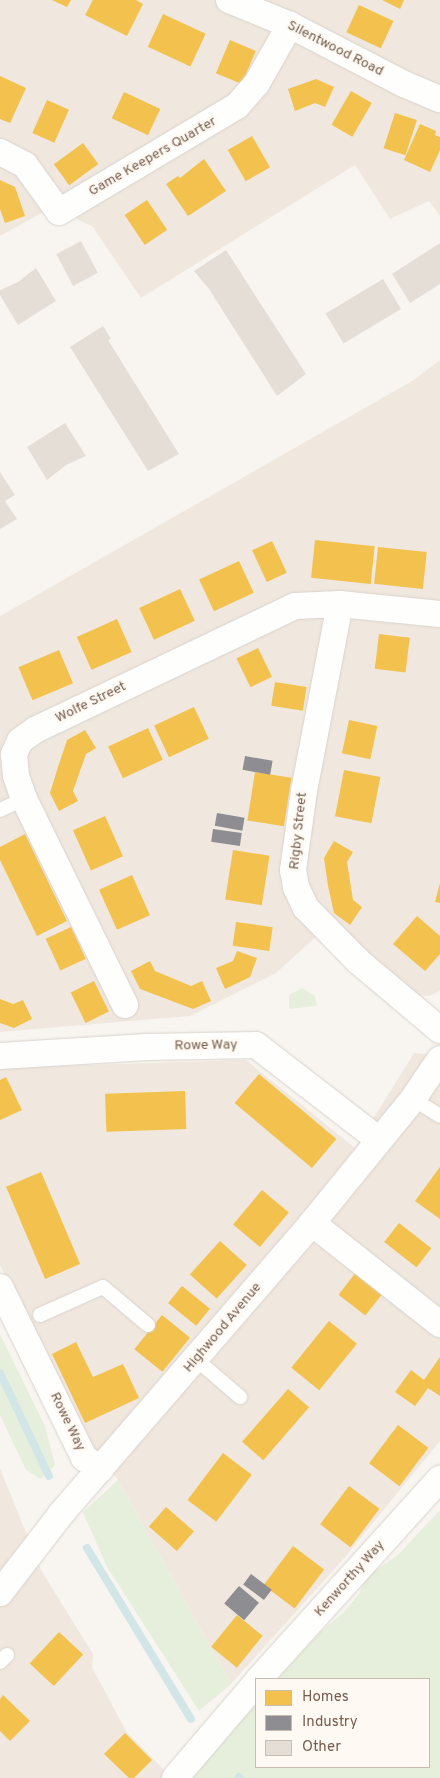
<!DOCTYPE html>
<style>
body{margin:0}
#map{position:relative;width:440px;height:1778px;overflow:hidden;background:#f8f5f0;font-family:Overpass,sans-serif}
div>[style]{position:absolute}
.residential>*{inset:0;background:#f0e8de}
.green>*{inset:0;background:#e6efdc}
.homes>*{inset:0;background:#f2c14e;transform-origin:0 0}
.industry>*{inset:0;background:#8d8d92;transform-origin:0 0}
.stream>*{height:8px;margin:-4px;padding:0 4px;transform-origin:4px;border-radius:4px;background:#d2e6e8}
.building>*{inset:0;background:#e5ded7;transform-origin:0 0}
.roads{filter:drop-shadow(0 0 1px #d8d2cd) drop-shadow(0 0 1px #d8d2cd)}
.service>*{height:14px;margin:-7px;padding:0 7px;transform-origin:7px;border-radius:7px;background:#fefefd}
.minor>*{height:26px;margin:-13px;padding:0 13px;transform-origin:13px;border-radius:13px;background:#fefefd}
span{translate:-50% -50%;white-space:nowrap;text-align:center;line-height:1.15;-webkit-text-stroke:5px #fefaf3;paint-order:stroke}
.street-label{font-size:14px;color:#775e4f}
.legend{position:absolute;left:255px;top:1678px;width:175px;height:90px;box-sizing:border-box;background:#fefaf3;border:1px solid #c8bcb1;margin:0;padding:6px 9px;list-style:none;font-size:15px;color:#775e4f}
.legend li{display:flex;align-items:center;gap:10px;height:25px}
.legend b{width:25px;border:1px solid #c8bcb1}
</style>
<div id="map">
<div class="residential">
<div style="clip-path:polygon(0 0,440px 0,440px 216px,429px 201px,390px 219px,355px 165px,141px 298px,92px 226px,51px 208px,0 236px)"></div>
<div style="clip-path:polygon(440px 360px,440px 991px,429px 996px,417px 995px,329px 925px,276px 973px,190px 1016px,0 1032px,0 616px,412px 381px)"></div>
<div style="clip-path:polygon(414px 1053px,440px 1055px,440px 1441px,341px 1562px,231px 1684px,118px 1480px,80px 1429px,0 1265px,0 1068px,246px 1060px,355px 1148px)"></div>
<div style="clip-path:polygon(0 1468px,41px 1570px,93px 1654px,92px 1667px,126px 1731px,166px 1772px,161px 1778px,0 1778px)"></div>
</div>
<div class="green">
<div style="clip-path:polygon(302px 988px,315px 996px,317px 1006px,289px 1009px,289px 995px)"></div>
<div style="clip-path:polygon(0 1334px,45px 1426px,55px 1465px,41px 1479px,26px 1470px,0 1415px)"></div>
<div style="clip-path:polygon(118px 1480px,231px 1684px,199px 1711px,106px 1565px,83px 1512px)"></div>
<div style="clip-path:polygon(440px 1510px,440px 1778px,190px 1778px,256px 1702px,256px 1767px,429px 1767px,429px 1679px,277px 1679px,319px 1633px,343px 1613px,359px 1594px,366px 1577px,398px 1555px)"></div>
</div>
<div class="homes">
<div style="clip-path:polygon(52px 0,71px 0,67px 7px)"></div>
<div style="clip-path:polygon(93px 0,136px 0,143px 4px,127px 36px,85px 15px)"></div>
<div style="clip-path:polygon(382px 0,404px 0,400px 9px)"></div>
<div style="left:359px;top:5px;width:38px;height:30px;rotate:25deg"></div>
<div style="left:163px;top:14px;width:47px;height:36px;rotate:25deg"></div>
<div style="left:230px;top:40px;width:28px;height:36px;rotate:23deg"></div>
<div style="clip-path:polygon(0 76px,26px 88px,10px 123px,0 119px)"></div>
<div style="clip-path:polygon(316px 79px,334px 87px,325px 107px,315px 103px,295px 111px,288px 89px)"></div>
<div style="left:351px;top:91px;width:24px;height:39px;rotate:30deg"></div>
<div style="left:124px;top:92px;width:40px;height:29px;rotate:25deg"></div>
<div style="left:47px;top:100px;width:24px;height:36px;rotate:24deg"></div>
<div style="left:395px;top:113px;width:23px;height:37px;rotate:18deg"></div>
<div style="clip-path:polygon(420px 124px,436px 131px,435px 135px,440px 137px,440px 150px,430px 172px,404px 160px)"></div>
<div style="left:252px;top:136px;width:36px;height:28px;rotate:60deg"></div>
<div style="left:83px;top:143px;width:26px;height:36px;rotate:54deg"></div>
<div style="clip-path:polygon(204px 159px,226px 191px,188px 216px,166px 184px,178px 176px,180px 178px)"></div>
<div style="clip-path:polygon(0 180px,15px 187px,25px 216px,5px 223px,0 209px)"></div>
<div style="left:147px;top:200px;width:36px;height:27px;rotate:56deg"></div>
<div style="left:315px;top:540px;width:60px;height:38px;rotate:6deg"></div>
<div style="left:272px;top:541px;width:35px;height:22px;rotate:65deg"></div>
<div style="left:378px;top:547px;width:49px;height:37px;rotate:6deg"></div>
<div style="left:239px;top:561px;width:35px;height:44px;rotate:65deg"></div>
<div style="left:180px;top:589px;width:35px;height:45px;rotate:65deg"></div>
<div style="left:117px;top:619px;width:36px;height:44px;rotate:66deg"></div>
<div style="left:379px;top:634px;width:31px;height:35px;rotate:7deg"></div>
<div style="left:258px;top:648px;width:32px;height:24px;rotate:64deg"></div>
<div style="left:59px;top:650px;width:36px;height:44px;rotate:67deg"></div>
<div style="left:275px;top:682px;width:32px;height:24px;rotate:9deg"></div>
<div style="left:194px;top:707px;width:35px;height:44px;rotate:65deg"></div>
<div style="left:349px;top:720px;width:29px;height:34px;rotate:12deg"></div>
<div style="left:148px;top:728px;width:35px;height:44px;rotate:65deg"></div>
<div style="clip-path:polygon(85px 730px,96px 748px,86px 754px,73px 791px,78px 801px,59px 811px,50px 793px,58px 767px,67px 740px)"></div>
<div style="left:344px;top:770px;width:37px;height:47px;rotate:11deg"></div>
<div style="left:255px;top:772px;width:37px;height:49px;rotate:9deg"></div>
<div style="left:105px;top:816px;width:44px;height:35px;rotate:66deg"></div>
<div style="clip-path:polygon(25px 834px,67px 921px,37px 936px,0 860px,0 847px)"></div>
<div style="clip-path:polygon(334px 841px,353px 852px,347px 862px,353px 900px,362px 907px,350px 925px,334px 913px,328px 886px,324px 858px)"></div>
<div style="left:233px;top:850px;width:37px;height:50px;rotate:9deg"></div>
<div style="left:132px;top:875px;width:44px;height:36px;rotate:66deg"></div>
<div style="clip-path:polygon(440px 883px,440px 903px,435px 902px)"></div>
<div style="clip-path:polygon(417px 916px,440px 936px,440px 954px,425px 971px,393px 944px)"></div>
<div style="left:236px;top:922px;width:37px;height:24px;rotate:8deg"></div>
<div style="left:71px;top:927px;width:35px;height:28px;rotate:65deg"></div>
<div style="clip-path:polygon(237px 951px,257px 958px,250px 977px,225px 989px,216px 968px,233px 961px)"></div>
<div style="clip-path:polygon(150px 961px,155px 971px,191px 986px,202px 981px,211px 1001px,193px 1009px,140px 989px,131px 971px)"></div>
<div style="left:94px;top:981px;width:34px;height:26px;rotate:64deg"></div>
<div style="clip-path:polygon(0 999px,13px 1004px,23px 1000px,32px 1019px,14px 1028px,0 1023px)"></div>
<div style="left:259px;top:1074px;width:101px;height:38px;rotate:40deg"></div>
<div style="clip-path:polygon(6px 1077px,22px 1110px,0 1120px,0 1080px)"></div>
<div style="left:185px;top:1091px;width:38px;height:80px;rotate:88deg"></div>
<div style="clip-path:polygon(440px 1167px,440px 1219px,415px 1201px)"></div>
<div style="left:41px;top:1172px;width:100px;height:38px;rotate:67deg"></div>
<div style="left:262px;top:1190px;width:35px;height:45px;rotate:40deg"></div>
<div style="left:399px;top:1223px;width:41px;height:24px;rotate:38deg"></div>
<div style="left:220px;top:1241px;width:36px;height:45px;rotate:42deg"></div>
<div style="left:357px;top:1271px;width:34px;height:30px;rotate:38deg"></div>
<div style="left:182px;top:1286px;width:36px;height:22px;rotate:39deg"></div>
<div style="left:162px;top:1315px;width:36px;height:44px;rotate:39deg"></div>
<div style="left:329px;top:1321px;width:36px;height:60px;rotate:39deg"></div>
<div style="clip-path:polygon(76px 1342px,93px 1377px,123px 1364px,139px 1398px,85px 1423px,52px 1354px)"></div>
<div style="clip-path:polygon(440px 1357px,440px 1396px,428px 1388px,415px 1406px,395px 1392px,411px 1370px,424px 1380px)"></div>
<div style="left:288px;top:1389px;width:28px;height:70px;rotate:41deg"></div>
<div style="left:398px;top:1425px;width:38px;height:48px;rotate:37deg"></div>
<div style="left:223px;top:1453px;width:36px;height:59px;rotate:37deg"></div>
<div style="left:349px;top:1486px;width:38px;height:48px;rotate:37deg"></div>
<div style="left:166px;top:1507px;width:37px;height:26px;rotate:41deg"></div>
<div style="left:293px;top:1546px;width:39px;height:49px;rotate:37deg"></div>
<div style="left:237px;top:1615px;width:33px;height:41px;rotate:39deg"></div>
<div style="left:59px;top:1632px;width:33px;height:43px;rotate:43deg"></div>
<div style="clip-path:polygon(3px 1695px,30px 1721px,10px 1741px,0 1731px,0 1699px)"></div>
<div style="clip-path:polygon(125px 1733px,152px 1760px,134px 1778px,129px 1778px,104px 1754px)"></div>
</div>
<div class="industry">
<div style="left:245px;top:756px;width:28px;height:14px;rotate:10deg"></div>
<div style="left:217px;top:813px;width:28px;height:13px;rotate:10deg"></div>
<div style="left:213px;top:829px;width:29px;height:13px;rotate:8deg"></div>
<div style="left:251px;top:1574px;width:26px;height:13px;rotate:37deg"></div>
<div style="left:239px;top:1586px;width:26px;height:23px;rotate:40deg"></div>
</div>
<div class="stream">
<div style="left:0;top:1373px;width:114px;rotate:64.6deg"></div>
<div style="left:87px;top:1548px;width:200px;rotate:58.7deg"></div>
<div style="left:239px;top:1777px;width:1px;rotate:45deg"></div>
</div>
<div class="building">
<div style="left:81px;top:241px;width:36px;height:28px;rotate:62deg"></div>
<div style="clip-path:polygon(440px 243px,440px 284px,410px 303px,392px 274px)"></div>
<div style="clip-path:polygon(226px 250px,306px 374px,277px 396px,209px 289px,194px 271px)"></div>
<div style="clip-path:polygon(36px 268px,56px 301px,18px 325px,0 295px,0 290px,18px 282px)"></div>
<div style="left:383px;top:279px;width:35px;height:67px;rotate:59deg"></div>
<div style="clip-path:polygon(103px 326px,111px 339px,108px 340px,179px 454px,148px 471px,70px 347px)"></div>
<div style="clip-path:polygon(65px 423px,86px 456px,66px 465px,47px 480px,27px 447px)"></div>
<div style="clip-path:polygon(0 472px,15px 495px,5px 501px,17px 519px,0 529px)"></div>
</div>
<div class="roads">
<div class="service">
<div style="left:0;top:810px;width:26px;rotate:-25deg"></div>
<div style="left:413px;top:1099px;width:32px;rotate:32deg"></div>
<div style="left:40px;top:1315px;width:69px;rotate:-24deg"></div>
<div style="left:103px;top:1287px;width:59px;rotate:40.2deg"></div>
<div style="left:197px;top:1360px;width:57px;rotate:40.7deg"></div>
<div style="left:0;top:1662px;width:10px;rotate:-45deg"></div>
</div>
<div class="minor">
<div style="left:229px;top:0;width:66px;rotate:22.3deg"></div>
<div style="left:290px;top:25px;width:128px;rotate:27.4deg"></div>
<div style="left:404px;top:84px;width:39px;rotate:23deg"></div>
<div style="left:0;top:152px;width:28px;rotate:27deg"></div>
<div style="left:25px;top:165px;width:58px;rotate:54.1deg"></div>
<div style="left:59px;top:212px;width:207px;rotate:-30.8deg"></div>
<div style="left:237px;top:106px;width:30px;rotate:-49deg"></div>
<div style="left:257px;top:83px;width:67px;rotate:-60.4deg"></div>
<div style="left:340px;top:604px;width:190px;rotate:100.9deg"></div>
<div style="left:304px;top:791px;width:80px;rotate:97.9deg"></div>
<div style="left:293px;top:870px;width:17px;rotate:80deg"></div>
<div style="left:296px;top:887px;width:23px;rotate:65deg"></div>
<div style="left:306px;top:908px;width:74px;rotate:45.5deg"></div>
<div style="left:358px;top:961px;width:107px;rotate:40.1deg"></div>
<div style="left:125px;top:1005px;width:229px;rotate:-116.1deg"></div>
<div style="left:24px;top:799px;width:24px;rotate:-109deg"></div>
<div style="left:16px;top:776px;width:22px;rotate:-95deg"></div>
<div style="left:14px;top:754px;width:14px;rotate:-65deg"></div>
<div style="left:20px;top:741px;width:19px;rotate:-36deg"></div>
<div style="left:35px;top:730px;width:288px;rotate:-25.5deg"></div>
<div style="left:295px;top:606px;width:45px;rotate:-2.5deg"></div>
<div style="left:340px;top:604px;width:100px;rotate:5.7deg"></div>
<div style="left:0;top:1056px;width:147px;rotate:-3.5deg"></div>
<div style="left:147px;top:1047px;width:109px;rotate:-1.1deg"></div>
<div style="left:256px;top:1045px;width:155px;rotate:37.7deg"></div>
<div style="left:312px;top:1223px;width:163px;rotate:38.3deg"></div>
<div style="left:0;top:1287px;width:191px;rotate:63.8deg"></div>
<div style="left:84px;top:1458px;width:20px;rotate:33deg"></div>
<div style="left:0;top:1593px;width:100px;rotate:-52.3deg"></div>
<div style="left:61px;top:1514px;width:384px;rotate:-49.2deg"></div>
<div style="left:312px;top:1223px;width:160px;rotate:-50.8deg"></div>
<div style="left:413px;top:1099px;width:48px;rotate:-56deg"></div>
<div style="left:259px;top:1679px;width:270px;rotate:-47.9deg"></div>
<div style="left:175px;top:1778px;width:125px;rotate:-49.5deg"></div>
</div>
</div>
<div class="street-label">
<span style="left:335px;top:49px;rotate:27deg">Silentwood Road</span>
<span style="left:153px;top:157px;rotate:-30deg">Game Keepers Quarter</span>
<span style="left:91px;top:703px;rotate:-26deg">Wolfe Street</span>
<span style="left:299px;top:831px;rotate:-84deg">Rigby Street</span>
<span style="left:206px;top:1046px;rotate:-1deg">Rowe Way</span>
<span style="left:223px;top:1328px;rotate:-50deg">Highwood Avenue</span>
<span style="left:67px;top:1422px;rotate:64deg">Rowe Way</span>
<span style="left:350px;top:1579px;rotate:-48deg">Kenworthy Way</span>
</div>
<ul class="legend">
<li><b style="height:14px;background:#f2c14e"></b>Homes</li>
<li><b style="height:14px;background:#8d8d92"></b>Industry</li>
<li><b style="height:14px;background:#e5ded7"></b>Other</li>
</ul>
</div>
